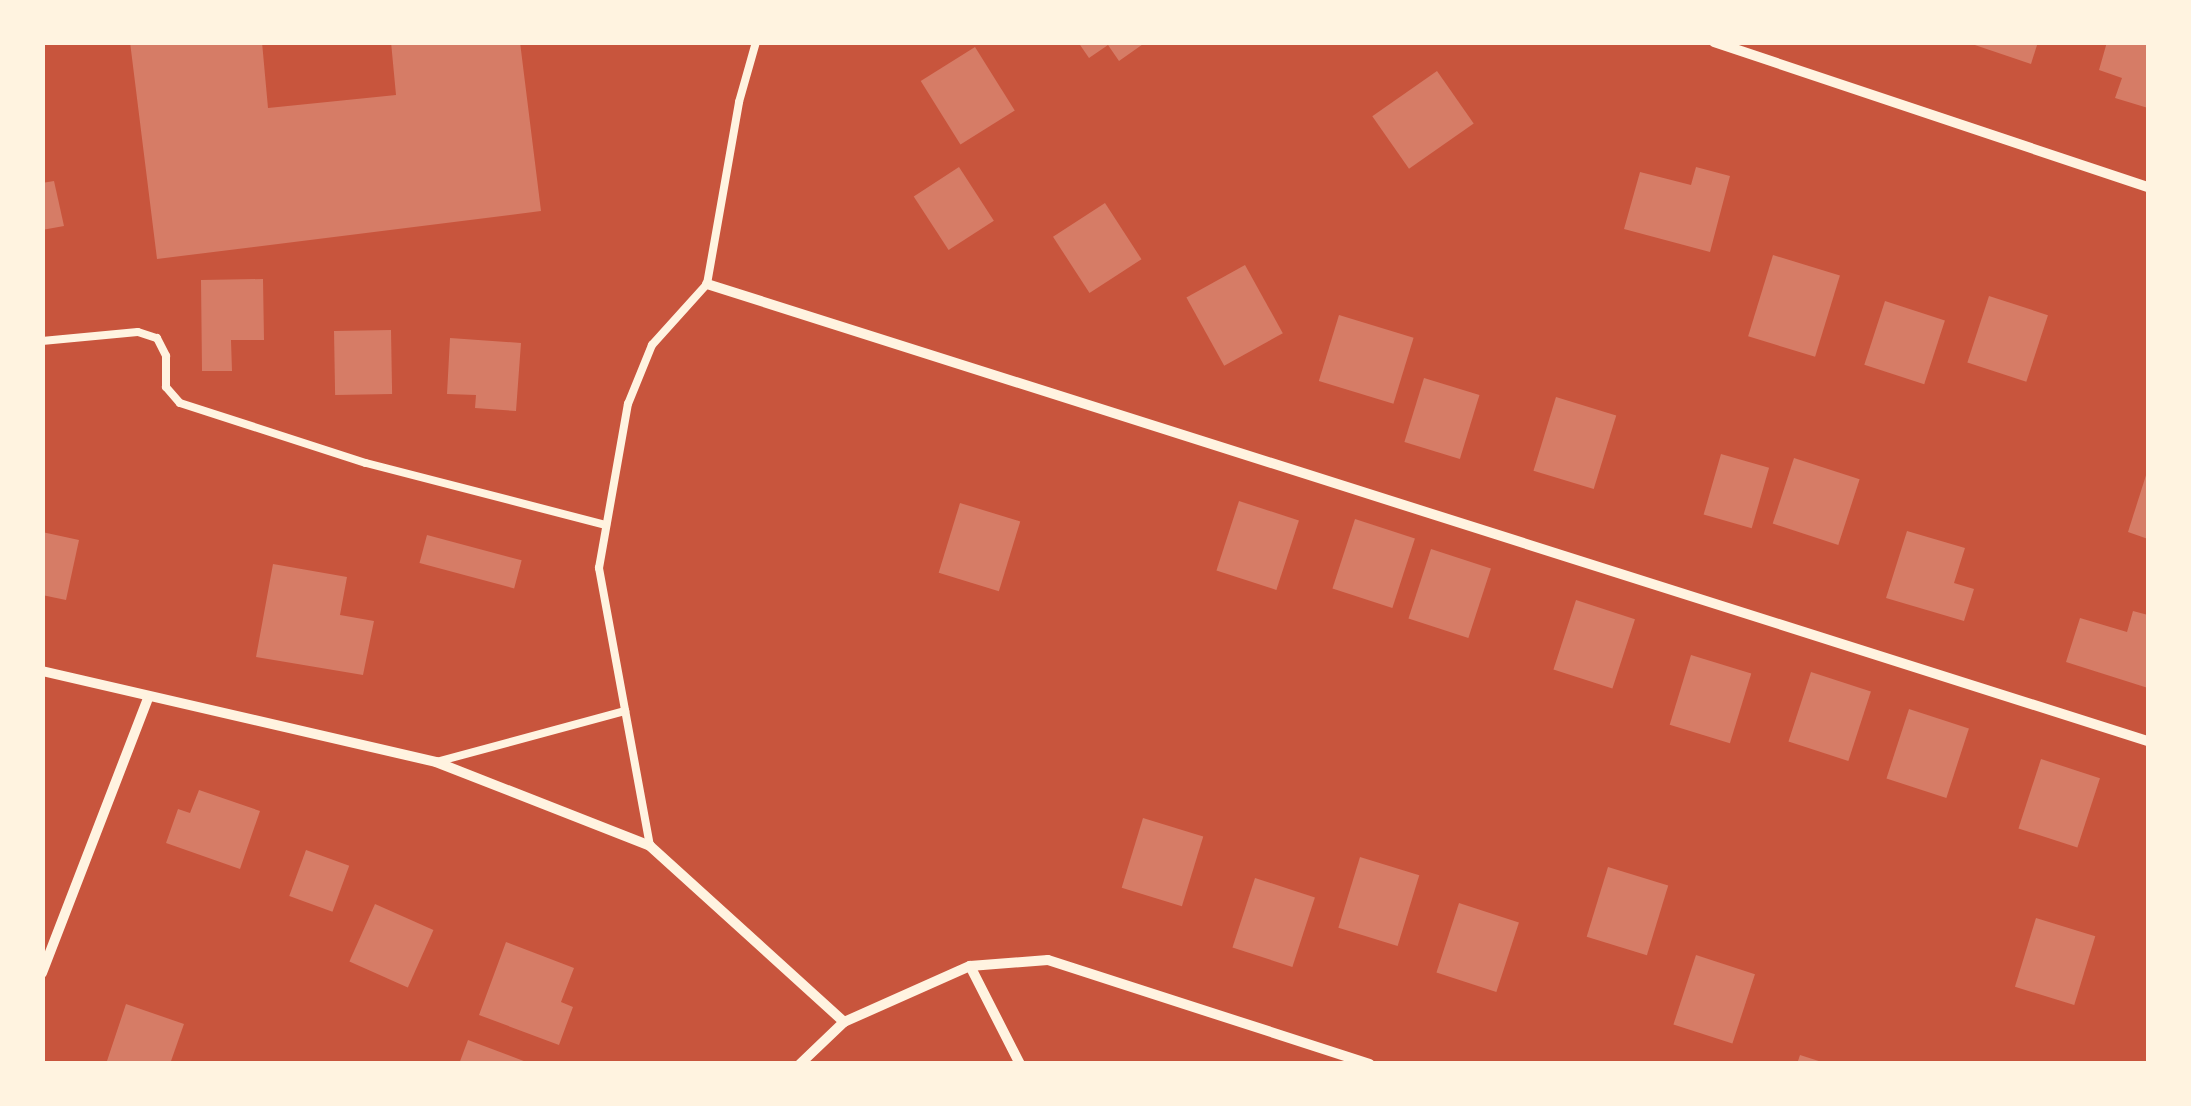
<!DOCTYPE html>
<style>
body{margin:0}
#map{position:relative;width:2191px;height:1106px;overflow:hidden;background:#c8553d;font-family:Barlow,sans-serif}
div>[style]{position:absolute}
.building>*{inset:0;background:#d67c66;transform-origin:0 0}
.service>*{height:8px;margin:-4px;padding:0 4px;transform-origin:4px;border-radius:4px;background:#fff3e0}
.minor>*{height:10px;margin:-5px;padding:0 5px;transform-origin:5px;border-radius:5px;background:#fff3e0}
span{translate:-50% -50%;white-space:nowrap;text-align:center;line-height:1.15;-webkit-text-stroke:8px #fff3e0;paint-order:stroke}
.frame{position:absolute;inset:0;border:45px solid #fff3e0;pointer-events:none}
</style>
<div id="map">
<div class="building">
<div style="clip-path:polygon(130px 42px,262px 42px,268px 108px,396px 95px,391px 42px,520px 42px,541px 211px,157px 259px)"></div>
<div style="clip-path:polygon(1078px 42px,1146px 42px,1119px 61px,1108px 45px,1089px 58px)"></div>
<div style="clip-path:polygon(1966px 42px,2038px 42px,2031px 64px)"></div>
<div style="clip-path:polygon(2107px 42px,2148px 42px,2148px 108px,2115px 98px,2122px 78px,2099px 70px)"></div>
<div style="left:975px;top:47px;width:75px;height:64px;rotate:58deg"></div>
<div style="left:1437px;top:71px;width:64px;height:79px;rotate:55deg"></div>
<div style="left:959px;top:167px;width:64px;height:54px;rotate:57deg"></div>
<div style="clip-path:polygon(1696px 167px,1730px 176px,1710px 252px,1624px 229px,1640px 172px,1691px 185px)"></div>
<div style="clip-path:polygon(54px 181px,64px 226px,42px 230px,42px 183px)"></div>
<div style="left:1105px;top:203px;width:67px;height:62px;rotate:57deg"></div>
<div style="left:1773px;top:255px;width:70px;height:85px;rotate:17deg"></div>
<div style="left:1245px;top:265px;width:78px;height:67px;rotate:61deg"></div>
<div style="clip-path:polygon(263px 279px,264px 340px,231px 340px,232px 371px,202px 371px,201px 280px)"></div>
<div style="left:1989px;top:296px;width:62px;height:70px;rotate:18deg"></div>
<div style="left:1885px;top:301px;width:63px;height:67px;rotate:18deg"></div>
<div style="left:1339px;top:315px;width:78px;height:69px;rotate:17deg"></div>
<div style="left:391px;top:330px;width:64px;height:57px;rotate:89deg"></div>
<div style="clip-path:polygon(450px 338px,521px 343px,516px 411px,475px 408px,476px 395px,447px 394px)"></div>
<div style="left:1424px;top:378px;width:58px;height:67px;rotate:17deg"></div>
<div style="left:1556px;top:397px;width:63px;height:77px;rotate:17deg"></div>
<div style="left:1721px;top:454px;width:50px;height:63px;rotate:16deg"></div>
<div style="left:1794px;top:458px;width:69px;height:69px;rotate:18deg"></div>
<div style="clip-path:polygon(2148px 469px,2148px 539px,2128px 532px)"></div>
<div style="left:1239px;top:501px;width:63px;height:73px;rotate:18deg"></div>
<div style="left:960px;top:503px;width:63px;height:73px;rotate:17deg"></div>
<div style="left:1355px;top:519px;width:63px;height:73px;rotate:18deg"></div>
<div style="clip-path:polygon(1907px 531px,1965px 548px,1954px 583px,1974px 589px,1964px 621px,1886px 598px)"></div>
<div style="clip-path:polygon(42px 532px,79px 540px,66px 600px,42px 595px)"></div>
<div style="left:427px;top:535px;width:98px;height:29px;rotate:15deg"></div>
<div style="left:1431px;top:549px;width:63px;height:73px;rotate:18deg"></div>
<div style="clip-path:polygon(273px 564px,347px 577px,340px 615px,374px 621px,363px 675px,256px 657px)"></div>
<div style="left:1576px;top:600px;width:62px;height:73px;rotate:18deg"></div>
<div style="clip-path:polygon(2133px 611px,2148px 615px,2148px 688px,2066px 662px,2080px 618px,2127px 632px)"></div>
<div style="left:1691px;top:655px;width:63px;height:73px;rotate:17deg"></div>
<div style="left:1811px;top:672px;width:63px;height:73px;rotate:18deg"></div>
<div style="left:1909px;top:709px;width:63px;height:73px;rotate:18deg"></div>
<div style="left:2041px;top:759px;width:62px;height:73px;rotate:18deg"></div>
<div style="clip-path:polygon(199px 790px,260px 811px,240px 869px,166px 843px,178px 809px,190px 813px)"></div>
<div style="left:1143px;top:818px;width:63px;height:73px;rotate:17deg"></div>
<div style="left:306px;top:850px;width:46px;height:49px;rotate:20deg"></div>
<div style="left:1360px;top:857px;width:62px;height:74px;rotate:17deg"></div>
<div style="left:1608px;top:867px;width:63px;height:73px;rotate:17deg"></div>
<div style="left:1255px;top:878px;width:63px;height:73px;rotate:18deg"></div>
<div style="left:1459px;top:903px;width:63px;height:73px;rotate:18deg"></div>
<div style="left:375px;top:904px;width:64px;height:63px;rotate:24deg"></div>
<div style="left:2036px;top:918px;width:62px;height:72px;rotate:17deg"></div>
<div style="clip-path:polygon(506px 942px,574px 968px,561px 1002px,573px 1007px,559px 1045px,479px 1015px)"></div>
<div style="left:1696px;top:955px;width:62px;height:73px;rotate:18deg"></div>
<div style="clip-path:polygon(126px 1004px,184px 1024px,170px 1064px,106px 1064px)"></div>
<div style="clip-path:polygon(468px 1040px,529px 1063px,529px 1064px,459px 1064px)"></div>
<div style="clip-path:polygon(1800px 1055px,1825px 1063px,1825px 1064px,1797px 1064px)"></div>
</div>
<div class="service">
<div style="left:42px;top:341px;width:96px;rotate:-5.4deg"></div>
<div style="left:138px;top:332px;width:20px;rotate:18deg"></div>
<div style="left:157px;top:338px;width:20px;rotate:63deg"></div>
<div style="left:166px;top:356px;width:31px;rotate:90deg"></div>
<div style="left:166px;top:387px;width:21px;rotate:49deg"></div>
<div style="left:180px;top:403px;width:195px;rotate:17.9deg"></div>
<div style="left:366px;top:463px;width:248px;rotate:14.5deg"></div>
<div style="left:436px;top:762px;width:196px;rotate:-15.1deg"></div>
<div style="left:650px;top:846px;width:283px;rotate:-100.4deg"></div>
<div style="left:599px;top:568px;width:167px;rotate:-80deg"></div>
<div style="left:628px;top:404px;width:64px;rotate:-67.9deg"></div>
<div style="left:652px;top:345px;width:82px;rotate:-48deg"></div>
<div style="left:707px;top:284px;width:185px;rotate:-80deg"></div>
<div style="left:739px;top:102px;width:62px;rotate:-74.2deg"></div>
</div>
<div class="minor">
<div style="left:1714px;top:42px;width:458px;rotate:18.5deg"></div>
<div style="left:707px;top:284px;width:1512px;rotate:17.6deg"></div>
<div style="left:42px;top:671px;width:404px;rotate:13deg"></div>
<div style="left:436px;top:762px;width:230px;rotate:21.4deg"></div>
<div style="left:650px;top:846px;width:262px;rotate:42.2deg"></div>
<div style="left:970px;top:966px;width:110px;rotate:63deg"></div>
<div style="left:42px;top:973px;width:295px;rotate:-68.9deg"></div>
<div style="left:800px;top:1064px;width:61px;rotate:-43.7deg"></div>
<div style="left:844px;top:1022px;width:138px;rotate:-24deg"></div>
<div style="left:970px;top:966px;width:78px;rotate:-4.4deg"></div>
<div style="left:1048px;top:960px;width:338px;rotate:17.9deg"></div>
</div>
<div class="frame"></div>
</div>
